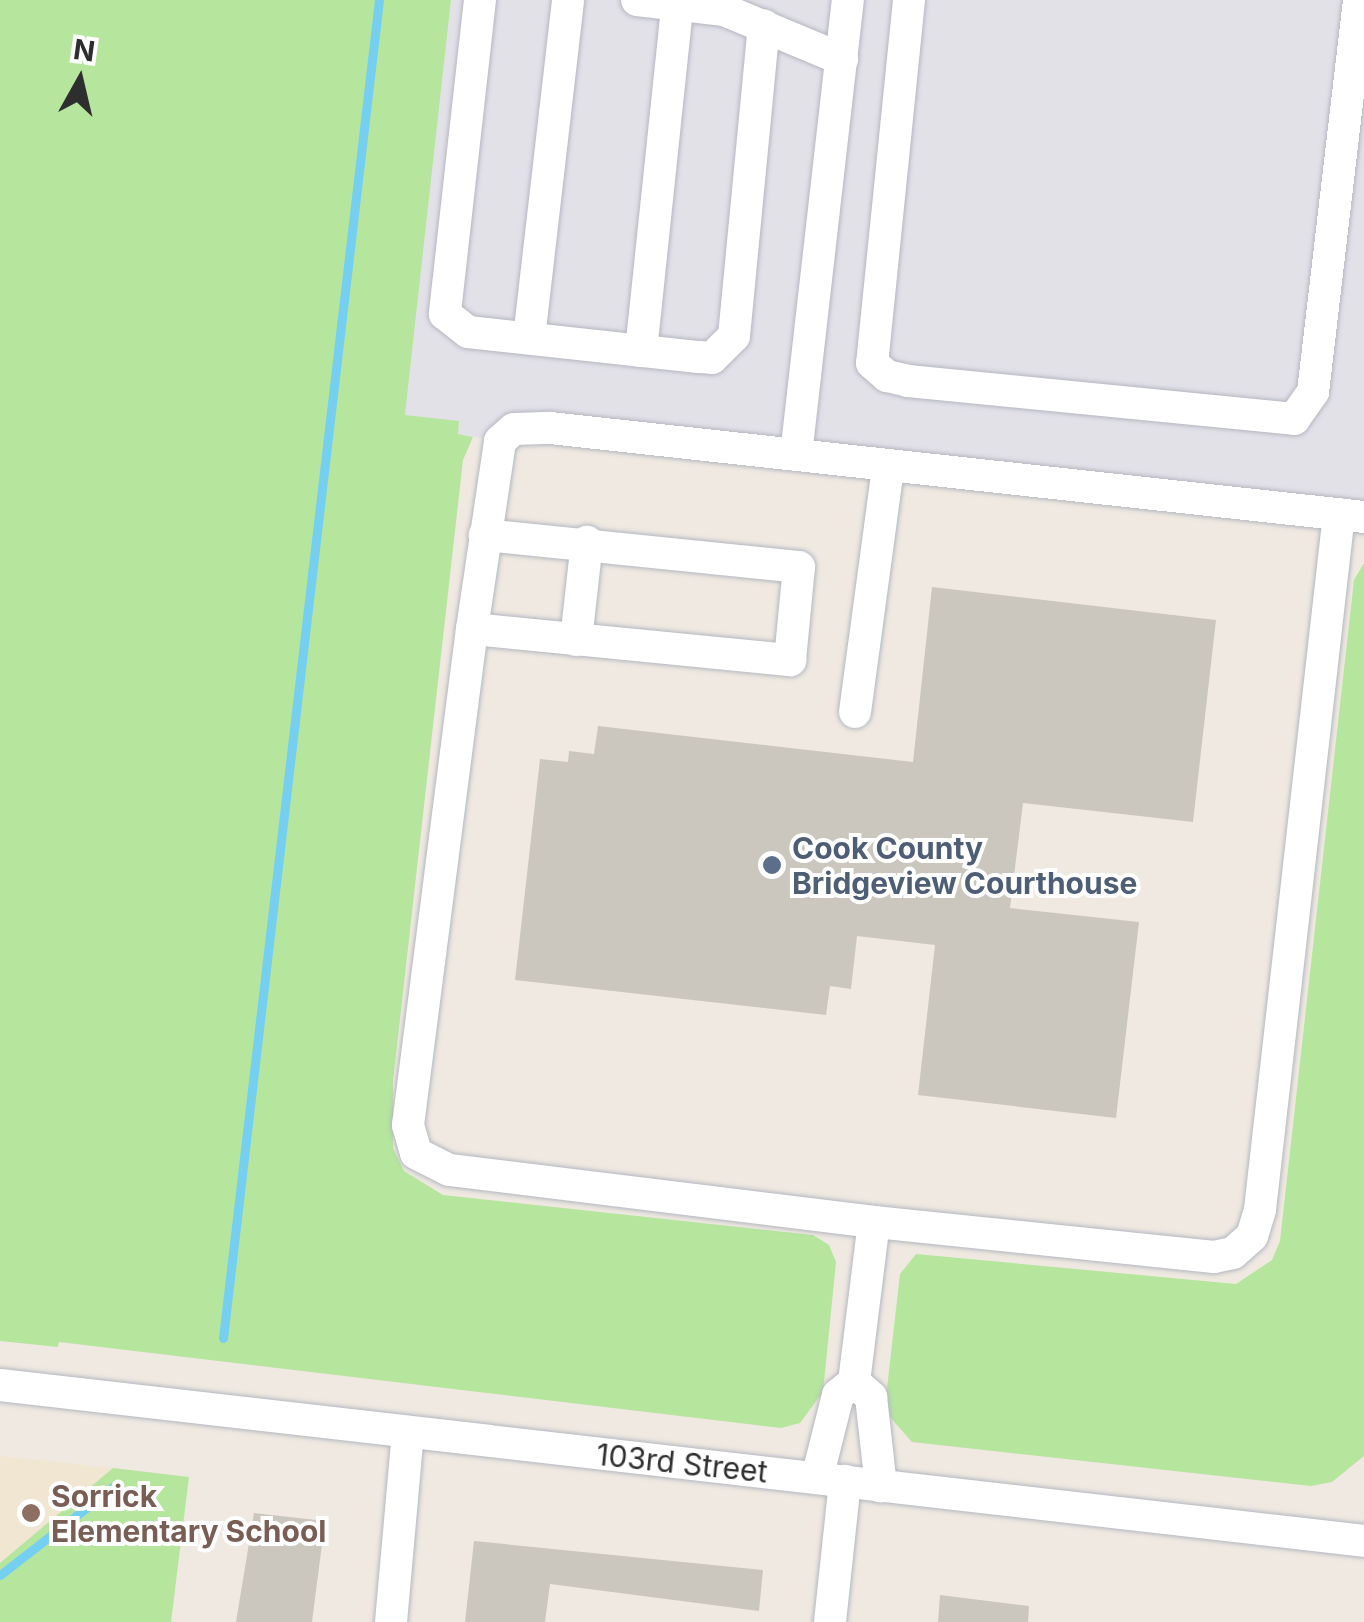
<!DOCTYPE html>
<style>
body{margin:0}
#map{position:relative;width:1364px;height:1622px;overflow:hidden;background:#efe9e1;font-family:Inter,sans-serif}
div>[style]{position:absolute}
.industrial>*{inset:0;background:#e3e1e8}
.education>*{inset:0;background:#f0e6d1}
.green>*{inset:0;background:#b6e59e}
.stream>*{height:9px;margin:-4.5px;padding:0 4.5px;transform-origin:4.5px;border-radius:4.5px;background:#75cff0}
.building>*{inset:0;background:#cbc7bf}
.roads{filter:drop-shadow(0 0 2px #b4b7c1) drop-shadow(0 0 2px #b4b7c1)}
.minor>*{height:32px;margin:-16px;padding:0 16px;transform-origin:16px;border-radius:16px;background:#fff}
.dots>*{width:28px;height:28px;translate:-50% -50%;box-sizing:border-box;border:5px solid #fff;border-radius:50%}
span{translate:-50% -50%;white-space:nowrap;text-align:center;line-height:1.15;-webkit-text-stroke:8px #fff;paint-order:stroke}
.service-label{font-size:30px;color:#4e5e75;font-weight:700}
.left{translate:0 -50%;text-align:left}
.street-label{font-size:30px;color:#2e2e2e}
.education-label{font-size:30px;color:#785e54;font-weight:700}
.north{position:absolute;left:30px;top:30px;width:100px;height:100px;-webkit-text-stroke:8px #fff;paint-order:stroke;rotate:8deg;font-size:28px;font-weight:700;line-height:40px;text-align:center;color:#2e2e2e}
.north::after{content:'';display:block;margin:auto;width:35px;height:45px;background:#2e2e2e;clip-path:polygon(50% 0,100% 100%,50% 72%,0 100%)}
</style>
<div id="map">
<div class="industrial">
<div style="clip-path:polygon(451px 0,1364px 0,1364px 517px,888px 467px,500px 441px,457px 434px,459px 422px,405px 416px)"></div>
</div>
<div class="education">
<div style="clip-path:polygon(0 1456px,113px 1468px,0 1563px)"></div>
</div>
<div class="green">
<div style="clip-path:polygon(0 0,451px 0,405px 415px,459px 421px,458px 434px,473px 437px,463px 460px,393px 1081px,393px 1148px,404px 1171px,443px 1195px,813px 1235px,829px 1245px,836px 1262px,823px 1392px,800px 1423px,781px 1428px,59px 1342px,58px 1347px,0 1341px)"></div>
<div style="clip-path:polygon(1364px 563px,1364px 1456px,1332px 1482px,1311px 1486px,912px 1442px,889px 1416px,886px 1397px,900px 1274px,916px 1254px,1236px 1284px,1272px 1260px,1280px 1241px,1354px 580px)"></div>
<div style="clip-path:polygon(113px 1468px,189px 1477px,171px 1622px,0 1622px,0 1563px)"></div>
</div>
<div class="stream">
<div style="left:223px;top:1338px;width:1347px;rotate:-83.35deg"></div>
<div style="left:0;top:1575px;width:148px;rotate:-37.9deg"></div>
</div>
<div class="building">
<div style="clip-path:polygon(932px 587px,1216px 620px,1193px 822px,1023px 803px,1010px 908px,1139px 922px,1116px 1118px,918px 1095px,935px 945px,857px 936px,851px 989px,830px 986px,826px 1015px,515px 980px,540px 759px,568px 762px,569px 751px,594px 754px,598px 726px,913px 762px)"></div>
<div style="clip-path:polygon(254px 1513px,325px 1521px,312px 1622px,236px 1622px)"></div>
<div style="clip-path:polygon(474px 1541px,763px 1570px,759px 1611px,550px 1584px,545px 1622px,465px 1622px)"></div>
<div style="clip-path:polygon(940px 1595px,1029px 1606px,1028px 1622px,938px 1622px)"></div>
</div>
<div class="roads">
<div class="minor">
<div style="left:480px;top:0;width:316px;rotate:96.4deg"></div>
<div style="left:445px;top:314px;width:29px;rotate:38deg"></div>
<div style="left:468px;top:332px;width:232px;rotate:6.2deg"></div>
<div style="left:699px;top:357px;width:13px;rotate:4deg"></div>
<div style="left:712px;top:358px;width:31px;rotate:-45deg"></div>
<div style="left:734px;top:336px;width:312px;rotate:-84.5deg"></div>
<div style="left:637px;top:0;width:88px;rotate:6.6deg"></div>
<div style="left:724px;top:10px;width:128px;rotate:22.6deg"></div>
<div style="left:909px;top:0;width:365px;rotate:95.8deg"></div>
<div style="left:872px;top:363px;width:20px;rotate:41deg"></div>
<div style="left:887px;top:376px;width:22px;rotate:13deg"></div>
<div style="left:908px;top:381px;width:388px;rotate:5.6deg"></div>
<div style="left:1294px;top:419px;width:33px;rotate:-55deg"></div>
<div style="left:1313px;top:392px;width:395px;rotate:-83.3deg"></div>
<div style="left:529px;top:338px;width:340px;rotate:-83.4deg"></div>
<div style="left:641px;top:351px;width:353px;rotate:-84deg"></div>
<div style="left:796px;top:455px;width:458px;rotate:-83.5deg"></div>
<div style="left:1339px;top:514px;width:700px;rotate:96.48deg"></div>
<div style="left:1260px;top:1210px;width:27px;rotate:107deg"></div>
<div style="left:1252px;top:1236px;width:25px;rotate:138deg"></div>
<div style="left:1233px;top:1253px;width:19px;rotate:168deg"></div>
<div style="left:1214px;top:1257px;width:342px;rotate:-174.1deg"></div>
<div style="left:874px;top:1222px;width:428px;rotate:-173deg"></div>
<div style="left:449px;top:1170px;width:37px;rotate:-153deg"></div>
<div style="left:416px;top:1153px;width:29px;rotate:-106deg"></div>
<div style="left:408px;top:1125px;width:500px;rotate:-82.65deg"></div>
<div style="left:472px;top:629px;width:190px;rotate:-81.5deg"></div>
<div style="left:500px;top:441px;width:18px;rotate:-41deg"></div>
<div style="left:514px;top:429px;width:36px;rotate:-2deg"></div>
<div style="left:550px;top:428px;width:819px;rotate:6.24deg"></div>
<div style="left:472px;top:629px;width:320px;rotate:5.6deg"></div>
<div style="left:790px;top:660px;width:93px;rotate:-84.5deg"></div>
<div style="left:799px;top:567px;width:316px;rotate:-174.2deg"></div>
<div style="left:576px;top:640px;width:99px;rotate:-83.6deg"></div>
<div style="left:855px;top:712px;width:247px;rotate:-82.3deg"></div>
<div style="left:854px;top:1382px;width:23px;rotate:41deg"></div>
<div style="left:871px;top:1397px;width:90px;rotate:83.6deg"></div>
<div style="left:0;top:1385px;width:1373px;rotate:6.52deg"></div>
<div style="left:817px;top:1478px;width:86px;rotate:-75.8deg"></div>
<div style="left:838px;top:1395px;width:21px;rotate:-39deg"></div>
<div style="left:854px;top:1382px;width:161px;rotate:-82.9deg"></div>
<div style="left:391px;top:1622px;width:191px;rotate:-84.9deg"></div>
<div style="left:830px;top:1622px;width:142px;rotate:-83.9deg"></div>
</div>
</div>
<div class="dots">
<div style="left:772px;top:865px;background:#5c6f8a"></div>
<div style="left:31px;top:1513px;background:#8d6e63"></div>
</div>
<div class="service-label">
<span class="left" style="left:792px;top:865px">Cook County<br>Bridgeview Courthouse</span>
</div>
<div class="street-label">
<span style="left:682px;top:1463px;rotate:6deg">103rd Street</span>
</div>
<div class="education-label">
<span class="left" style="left:51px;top:1513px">Sorrick<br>Elementary School</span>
</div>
<div class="north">N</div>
</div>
